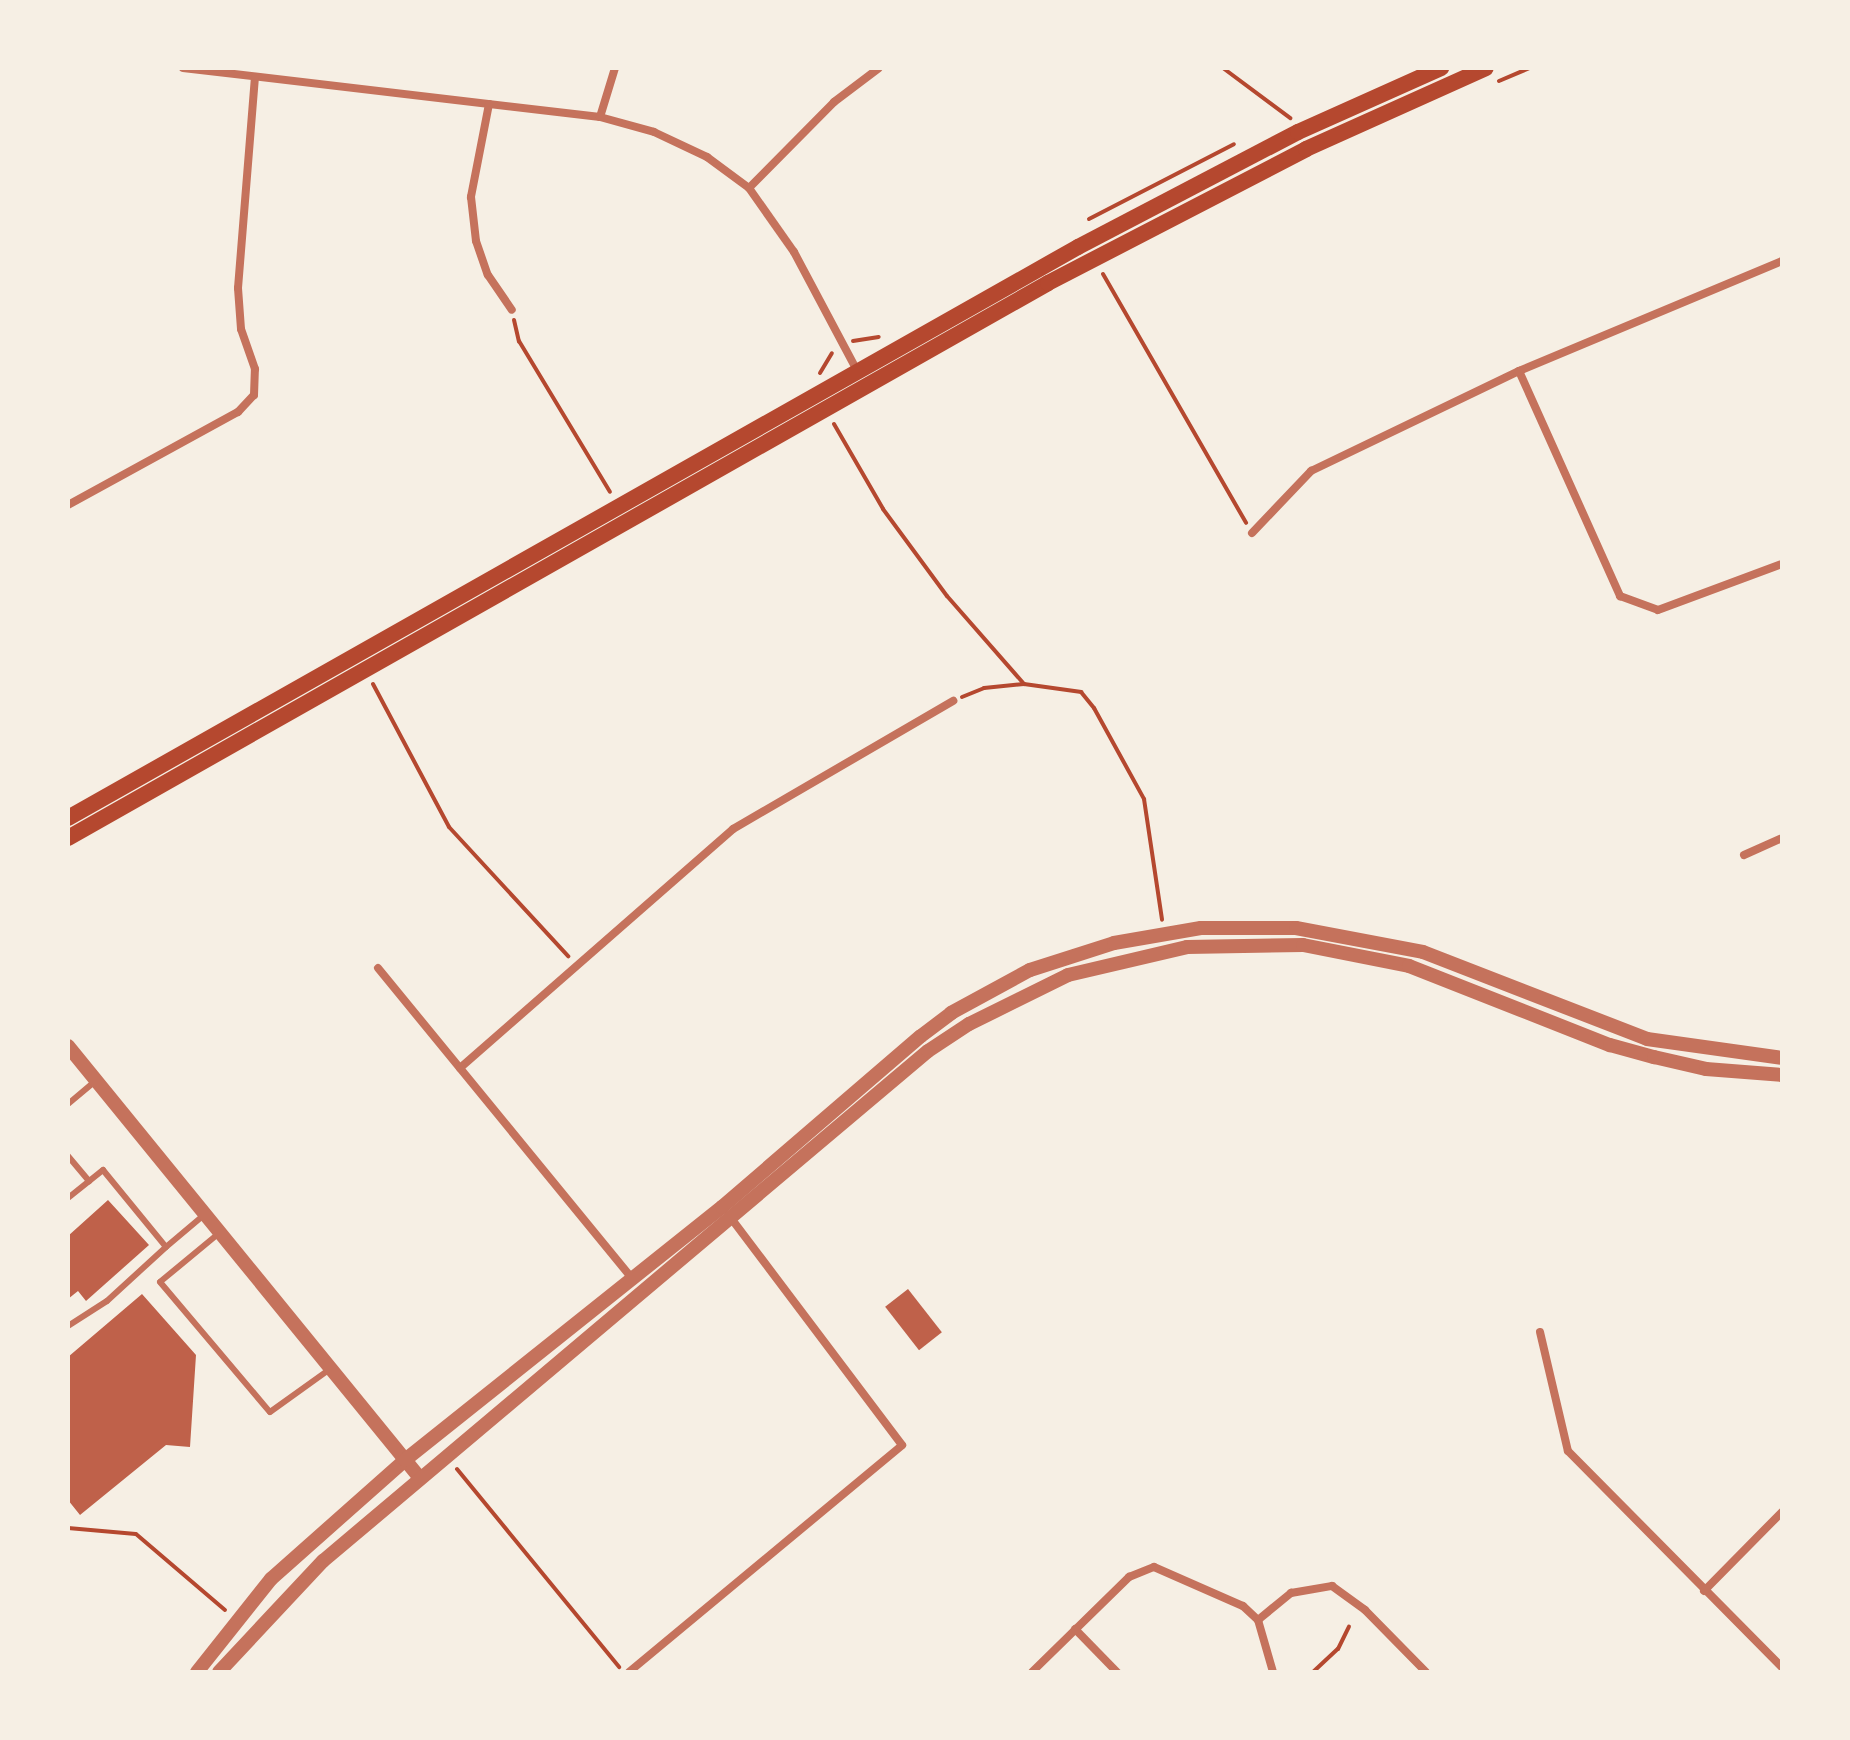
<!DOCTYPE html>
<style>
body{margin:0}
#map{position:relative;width:1850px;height:1740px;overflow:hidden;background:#f6efe4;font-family:Karla,sans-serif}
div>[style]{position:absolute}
.building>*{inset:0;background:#bf614a;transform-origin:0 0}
.path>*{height:4px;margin:-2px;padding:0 2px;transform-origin:2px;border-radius:2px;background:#b5482f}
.service>*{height:6px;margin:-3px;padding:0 3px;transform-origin:3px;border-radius:3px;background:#c5725c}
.minor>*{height:8px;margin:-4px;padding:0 4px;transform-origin:4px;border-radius:4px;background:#c5725c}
.tertiary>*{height:14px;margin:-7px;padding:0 7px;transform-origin:7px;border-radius:7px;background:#c5725c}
.secondary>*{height:16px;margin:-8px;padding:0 8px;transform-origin:8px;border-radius:8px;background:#b5482f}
span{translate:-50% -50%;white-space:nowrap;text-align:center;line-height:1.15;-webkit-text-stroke:6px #f6efe4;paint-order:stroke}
.frame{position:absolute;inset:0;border:70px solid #f6efe4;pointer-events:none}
</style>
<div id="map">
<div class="building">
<div style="clip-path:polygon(108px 1200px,149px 1245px,86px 1301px,78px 1291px,68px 1299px,68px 1236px)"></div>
<div style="left:908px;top:1289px;width:55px;height:29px;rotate:52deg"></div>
<div style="clip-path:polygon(142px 1294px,196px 1355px,190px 1447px,166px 1445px,80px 1515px,68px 1500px,68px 1357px)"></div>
</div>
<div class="path">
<div style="left:1223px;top:68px;width:84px;rotate:36.7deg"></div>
<div style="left:1499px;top:81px;width:34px;rotate:-23deg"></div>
<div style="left:1089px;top:219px;width:163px;rotate:-27.3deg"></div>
<div style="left:1103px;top:274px;width:287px;rotate:60.1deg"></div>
<div style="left:514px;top:320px;width:22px;rotate:77deg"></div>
<div style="left:519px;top:341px;width:176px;rotate:58.9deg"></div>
<div style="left:853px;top:341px;width:26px;rotate:-9deg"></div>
<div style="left:820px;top:373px;width:23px;rotate:-59deg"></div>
<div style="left:834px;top:424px;width:98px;rotate:60deg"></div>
<div style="left:883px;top:509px;width:108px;rotate:53.7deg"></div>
<div style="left:947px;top:596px;width:117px;rotate:48.8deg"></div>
<div style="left:1024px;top:684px;width:58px;rotate:8deg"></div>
<div style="left:1081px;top:692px;width:21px;rotate:51deg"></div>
<div style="left:1094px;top:708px;width:104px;rotate:61.2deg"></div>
<div style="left:1144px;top:799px;width:122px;rotate:81.5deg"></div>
<div style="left:373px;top:684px;width:162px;rotate:62deg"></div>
<div style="left:449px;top:827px;width:176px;rotate:47.3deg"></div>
<div style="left:962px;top:697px;width:24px;rotate:-22deg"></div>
<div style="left:984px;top:688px;width:40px;rotate:-5.7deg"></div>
<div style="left:457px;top:1469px;width:256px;rotate:50.7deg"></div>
<div style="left:68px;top:1528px;width:68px;rotate:5deg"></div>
<div style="left:136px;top:1534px;width:117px;rotate:40.5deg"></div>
<div style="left:1313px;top:1672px;width:34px;rotate:-43deg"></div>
<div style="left:1338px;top:1649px;width:25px;rotate:-64deg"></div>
</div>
<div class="service">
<div style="left:68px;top:1104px;width:34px;rotate:-40deg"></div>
<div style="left:68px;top:1156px;width:33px;rotate:50deg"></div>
<div style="left:68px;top:1198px;width:45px;rotate:-38.7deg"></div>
<div style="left:103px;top:1170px;width:99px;rotate:50.7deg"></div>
<div style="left:166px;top:1247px;width:50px;rotate:-40.1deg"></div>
<div style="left:218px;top:1234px;width:75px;rotate:140.4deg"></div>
<div style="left:160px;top:1282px;width:170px;rotate:49.8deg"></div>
<div style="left:270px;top:1412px;width:74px;rotate:-35.6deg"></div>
<div style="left:68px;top:1326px;width:46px;rotate:-32.7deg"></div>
<div style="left:107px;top:1301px;width:80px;rotate:-42.5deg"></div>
</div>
<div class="minor">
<div style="left:183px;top:68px;width:420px;rotate:6.7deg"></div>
<div style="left:600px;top:117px;width:56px;rotate:15.5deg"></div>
<div style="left:654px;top:132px;width:59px;rotate:25.3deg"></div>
<div style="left:707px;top:157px;width:52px;rotate:36.4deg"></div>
<div style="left:749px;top:188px;width:78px;rotate:54.9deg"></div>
<div style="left:794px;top:252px;width:138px;rotate:62deg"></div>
<div style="left:489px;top:104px;width:95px;rotate:101deg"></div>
<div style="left:471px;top:197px;width:44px;rotate:83.5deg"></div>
<div style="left:476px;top:241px;width:36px;rotate:71deg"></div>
<div style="left:488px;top:275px;width:42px;rotate:55.6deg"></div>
<div style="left:600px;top:117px;width:51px;rotate:-73deg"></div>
<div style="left:749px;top:188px;width:121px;rotate:-45.3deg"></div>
<div style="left:834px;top:102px;width:56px;rotate:-37.1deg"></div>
<div style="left:1519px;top:371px;width:247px;rotate:65.8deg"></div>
<div style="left:1620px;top:596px;width:40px;rotate:20.2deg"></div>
<div style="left:1658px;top:610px;width:132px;rotate:-20.4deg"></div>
<div style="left:68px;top:505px;width:194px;rotate:-28.7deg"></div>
<div style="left:238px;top:412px;width:23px;rotate:-47deg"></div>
<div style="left:254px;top:395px;width:26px;rotate:-88deg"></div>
<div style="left:255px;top:369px;width:42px;rotate:-109.3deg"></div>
<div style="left:241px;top:329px;width:41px;rotate:-94.2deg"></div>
<div style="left:238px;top:288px;width:211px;rotate:-85.4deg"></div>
<div style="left:1252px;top:533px;width:86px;rotate:-46.4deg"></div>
<div style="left:1311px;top:471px;width:231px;rotate:-25.7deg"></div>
<div style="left:1519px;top:371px;width:285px;rotate:-22.7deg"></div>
<div style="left:1744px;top:855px;width:42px;rotate:-24.1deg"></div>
<div style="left:378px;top:968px;width:403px;rotate:50.7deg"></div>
<div style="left:460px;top:1068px;width:363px;rotate:-41.2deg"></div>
<div style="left:733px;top:829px;width:255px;rotate:-30.2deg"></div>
<div style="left:1540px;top:1332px;width:122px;rotate:76.8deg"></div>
<div style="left:1568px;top:1451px;width:304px;rotate:45.3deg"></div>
<div style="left:1704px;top:1591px;width:111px;rotate:-45.4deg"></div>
<div style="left:1258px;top:1620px;width:54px;rotate:73.9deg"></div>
<div style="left:1075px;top:1629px;width:60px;rotate:45.7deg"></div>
<div style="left:629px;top:1672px;width:355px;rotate:-39.7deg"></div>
<div style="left:902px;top:1445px;width:286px;rotate:-127deg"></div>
<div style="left:1032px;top:1672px;width:136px;rotate:-44.4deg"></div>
<div style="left:1129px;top:1577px;width:27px;rotate:-22deg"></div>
<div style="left:1154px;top:1567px;width:97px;rotate:23.7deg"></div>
<div style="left:1243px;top:1606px;width:21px;rotate:43deg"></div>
<div style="left:1258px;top:1620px;width:43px;rotate:-39.3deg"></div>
<div style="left:1291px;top:1593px;width:42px;rotate:-9.7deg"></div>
<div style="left:1332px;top:1586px;width:41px;rotate:36deg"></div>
<div style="left:1365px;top:1610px;width:87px;rotate:45.5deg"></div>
</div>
<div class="tertiary">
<div style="left:68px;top:1046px;width:557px;rotate:50.83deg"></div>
<div style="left:197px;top:1672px;width:119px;rotate:-51.5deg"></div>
<div style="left:271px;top:1579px;width:179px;rotate:-41.6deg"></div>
<div style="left:405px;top:1460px;width:406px;rotate:-38.6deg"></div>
<div style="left:722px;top:1207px;width:262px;rotate:-40.7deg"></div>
<div style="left:921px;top:1036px;width:38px;rotate:-37deg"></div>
<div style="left:951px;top:1013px;width:90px;rotate:-28.6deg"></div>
<div style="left:1030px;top:970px;width:88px;rotate:-17.8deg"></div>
<div style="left:1114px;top:943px;width:88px;rotate:-9.8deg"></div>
<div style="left:1201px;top:928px;width:95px"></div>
<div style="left:1296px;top:928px;width:129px;rotate:10.7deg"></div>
<div style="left:1423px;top:952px;width:240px;rotate:21.2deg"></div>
<div style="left:1647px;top:1039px;width:136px;rotate:8deg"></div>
<div style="left:219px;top:1672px;width:152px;rotate:-46.9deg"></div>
<div style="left:323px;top:1561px;width:791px;rotate:-40.13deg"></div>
<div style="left:928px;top:1051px;width:49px;rotate:-33.4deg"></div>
<div style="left:969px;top:1024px;width:110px;rotate:-26.3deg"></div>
<div style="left:1068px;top:975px;width:122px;rotate:-13.2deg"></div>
<div style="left:1187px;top:947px;width:116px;rotate:-1deg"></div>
<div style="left:1303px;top:945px;width:108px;rotate:11.2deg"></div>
<div style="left:1409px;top:966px;width:216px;rotate:21.5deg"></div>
<div style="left:1610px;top:1045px;width:46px;rotate:15.3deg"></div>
<div style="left:1654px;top:1057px;width:53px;rotate:13deg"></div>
<div style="left:1706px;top:1069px;width:76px;rotate:4.5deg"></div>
</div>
<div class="secondary">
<div style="left:68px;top:818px;width:1160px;rotate:-29.48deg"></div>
<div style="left:1078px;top:247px;width:248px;rotate:-27.6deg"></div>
<div style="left:1298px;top:132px;width:157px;rotate:-24.1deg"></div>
<div style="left:68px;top:838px;width:1126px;rotate:-29.52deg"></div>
<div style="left:1048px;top:283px;width:291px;rotate:-27.4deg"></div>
<div style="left:1306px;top:149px;width:197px;rotate:-24.2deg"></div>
</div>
<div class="frame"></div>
</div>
